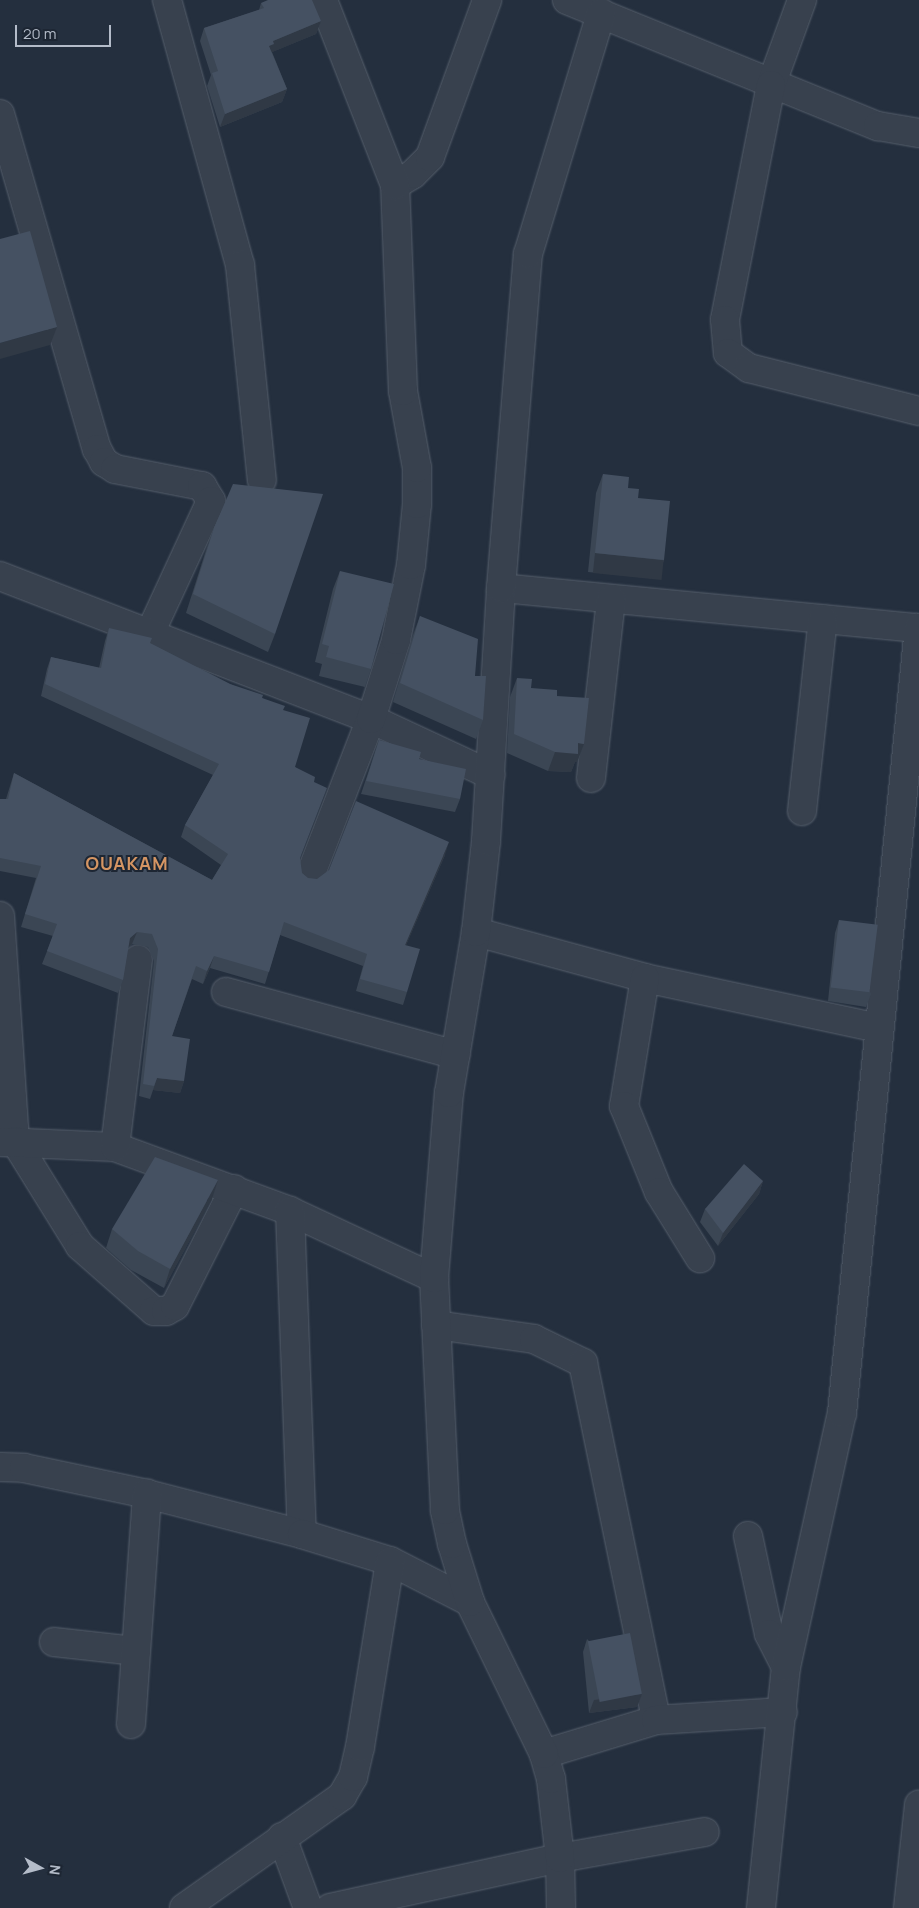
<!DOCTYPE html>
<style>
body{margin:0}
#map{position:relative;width:919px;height:1908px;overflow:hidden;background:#242f3e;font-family:Manrope,sans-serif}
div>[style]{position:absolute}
.roads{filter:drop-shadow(0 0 1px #565f6c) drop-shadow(0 0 1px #565f6c)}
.minor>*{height:28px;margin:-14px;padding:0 14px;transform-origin:14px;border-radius:14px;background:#38414e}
.wall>*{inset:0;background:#3b4654}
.shaded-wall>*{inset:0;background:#303945;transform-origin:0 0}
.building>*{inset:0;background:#455162;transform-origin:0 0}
span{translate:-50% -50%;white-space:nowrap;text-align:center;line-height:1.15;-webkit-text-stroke:4px #1d2633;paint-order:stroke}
.district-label{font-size:18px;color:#d59563;font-weight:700;letter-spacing:1px}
.north{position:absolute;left:15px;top:1843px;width:50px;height:50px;-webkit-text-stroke:4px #1d2633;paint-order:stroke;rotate:97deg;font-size:14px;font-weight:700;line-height:20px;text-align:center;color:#b4bcc9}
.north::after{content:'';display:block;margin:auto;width:18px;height:22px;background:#b4bcc9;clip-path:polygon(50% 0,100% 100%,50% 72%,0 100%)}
.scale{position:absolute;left:15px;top:25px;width:96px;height:22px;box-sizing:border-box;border:2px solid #b4bcc9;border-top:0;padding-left:6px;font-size:15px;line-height:18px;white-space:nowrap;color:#b4bcc9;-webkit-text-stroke:4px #1d2633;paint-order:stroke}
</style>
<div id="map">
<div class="roads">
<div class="minor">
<div style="left:167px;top:0;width:275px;rotate:74.6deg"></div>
<div style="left:240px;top:265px;width:216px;rotate:84.2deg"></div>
<div style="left:567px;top:0;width:336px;rotate:22.1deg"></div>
<div style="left:878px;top:126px;width:42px;rotate:9.7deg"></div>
<div style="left:802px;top:0;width:90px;rotate:110deg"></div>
<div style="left:771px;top:85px;width:239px;rotate:101.1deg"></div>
<div style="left:725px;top:320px;width:33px;rotate:85deg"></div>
<div style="left:728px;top:353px;width:26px;rotate:36deg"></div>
<div style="left:749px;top:368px;width:175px;rotate:14.2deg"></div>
<div style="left:0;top:114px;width:349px;rotate:73.9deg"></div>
<div style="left:97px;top:449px;width:15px;rotate:62deg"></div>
<div style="left:104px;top:462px;width:13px;rotate:32deg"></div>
<div style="left:115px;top:469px;width:89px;rotate:11.1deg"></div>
<div style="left:202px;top:486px;width:17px;rotate:59deg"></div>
<div style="left:211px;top:501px;width:148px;rotate:114.8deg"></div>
<div style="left:395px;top:185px;width:21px;rotate:-31deg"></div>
<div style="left:413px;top:174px;width:24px;rotate:-45deg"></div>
<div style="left:430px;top:157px;width:167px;rotate:-70deg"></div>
<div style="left:0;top:576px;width:398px;rotate:21.1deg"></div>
<div style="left:371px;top:719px;width:132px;rotate:25deg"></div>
<div style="left:501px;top:588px;width:420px;rotate:5.5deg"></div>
<div style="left:591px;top:778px;width:180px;rotate:-83.6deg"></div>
<div style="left:802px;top:811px;width:193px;rotate:-83.8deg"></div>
<div style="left:310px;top:876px;width:168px;rotate:-68.8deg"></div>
<div style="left:371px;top:719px;width:83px;rotate:-72.4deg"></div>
<div style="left:396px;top:640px;width:76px;rotate:-78.7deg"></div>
<div style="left:411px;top:565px;width:61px;rotate:-84.4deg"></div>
<div style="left:417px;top:504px;width:36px;rotate:-90deg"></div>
<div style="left:417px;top:468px;width:78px;rotate:-100.3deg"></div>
<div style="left:403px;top:391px;width:206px;rotate:-92.2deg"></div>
<div style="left:395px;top:185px;width:199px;rotate:-111.3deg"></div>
<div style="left:0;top:916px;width:225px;rotate:86.2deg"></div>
<div style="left:15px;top:1141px;width:123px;rotate:58.2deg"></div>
<div style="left:80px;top:1246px;width:98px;rotate:41.3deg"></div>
<div style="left:154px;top:1311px;width:12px"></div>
<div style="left:166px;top:1311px;width:10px;rotate:-29deg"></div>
<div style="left:175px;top:1306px;width:131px;rotate:-63.2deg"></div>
<div style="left:476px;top:932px;width:175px;rotate:15.2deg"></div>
<div style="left:645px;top:978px;width:239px;rotate:12.1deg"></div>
<div style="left:645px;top:978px;width:130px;rotate:99.3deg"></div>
<div style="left:624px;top:1106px;width:93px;rotate:67.9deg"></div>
<div style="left:659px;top:1192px;width:78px;rotate:58.2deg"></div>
<div style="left:226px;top:992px;width:238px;rotate:15.3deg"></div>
<div style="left:2px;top:1142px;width:113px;rotate:2.5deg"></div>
<div style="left:115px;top:1147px;width:186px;rotate:20.1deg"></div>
<div style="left:290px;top:1211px;width:159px;rotate:25deg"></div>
<div style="left:115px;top:1147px;width:189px;rotate:-83deg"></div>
<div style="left:290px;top:1211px;width:323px;rotate:87.9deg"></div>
<div style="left:436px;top:1325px;width:99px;rotate:8.1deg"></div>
<div style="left:534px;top:1339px;width:55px;rotate:26.1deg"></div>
<div style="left:583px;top:1363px;width:364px;rotate:78.4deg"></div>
<div style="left:0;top:1467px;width:24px;rotate:2deg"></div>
<div style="left:24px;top:1468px;width:126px;rotate:11.9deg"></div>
<div style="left:147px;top:1494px;width:160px;rotate:14.5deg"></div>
<div style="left:302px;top:1534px;width:92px;rotate:17.1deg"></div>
<div style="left:390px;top:1561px;width:90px;rotate:27.1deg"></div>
<div style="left:748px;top:1536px;width:100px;rotate:77.9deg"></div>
<div style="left:769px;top:1634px;width:37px;rotate:63deg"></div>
<div style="left:54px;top:1642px;width:81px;rotate:6.3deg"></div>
<div style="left:131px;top:1724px;width:231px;rotate:-86deg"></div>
<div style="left:544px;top:1754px;width:117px;rotate:-16.9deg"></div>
<div style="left:656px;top:1720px;width:127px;rotate:-3.6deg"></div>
<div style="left:282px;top:1837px;width:76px;rotate:69.9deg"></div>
<div style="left:184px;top:1908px;width:194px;rotate:-35.3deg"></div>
<div style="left:342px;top:1796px;width:22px;rotate:-60deg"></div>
<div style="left:353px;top:1777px;width:31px;rotate:-77deg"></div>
<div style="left:360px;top:1747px;width:188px;rotate:-80.8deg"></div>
<div style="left:330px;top:1908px;width:235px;rotate:-12.3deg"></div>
<div style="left:560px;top:1858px;width:147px;rotate:-10.2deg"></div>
<div style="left:561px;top:1908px;width:50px;rotate:-91.1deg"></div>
<div style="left:560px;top:1858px;width:80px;rotate:-96.5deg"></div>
<div style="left:551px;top:1779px;width:26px;rotate:-106deg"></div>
<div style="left:544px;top:1754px;width:169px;rotate:-116deg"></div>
<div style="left:470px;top:1602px;width:61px;rotate:-107.2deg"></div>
<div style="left:452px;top:1544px;width:35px;rotate:-102deg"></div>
<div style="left:445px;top:1510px;width:232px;rotate:-92.7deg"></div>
<div style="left:434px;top:1278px;width:186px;rotate:-85.4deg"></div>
<div style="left:449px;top:1093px;width:163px;rotate:-80.5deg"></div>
<div style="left:476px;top:932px;width:92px;rotate:-83.7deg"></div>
<div style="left:486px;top:841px;width:253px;rotate:-86.6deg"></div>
<div style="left:501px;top:588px;width:335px;rotate:-85.4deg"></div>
<div style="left:528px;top:254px;width:252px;rotate:-73.1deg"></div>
<div style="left:761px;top:1908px;width:242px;rotate:-84.1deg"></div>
<div style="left:786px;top:1667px;width:260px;rotate:-77.6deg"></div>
<div style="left:842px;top:1413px;width:789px;rotate:-84.4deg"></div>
<div style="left:908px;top:1908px;width:104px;rotate:-83.9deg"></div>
</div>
</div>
<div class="wall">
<div style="clip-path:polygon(261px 3px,321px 21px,316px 34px,272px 52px,287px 89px,282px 102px,220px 127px,207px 86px,211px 75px,200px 41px,204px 28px,259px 10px)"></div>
<div style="clip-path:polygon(603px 474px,628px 488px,638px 498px,664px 560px,657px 579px,588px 572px,596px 493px)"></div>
<div style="clip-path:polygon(214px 528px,275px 634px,268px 652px,186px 613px,207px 547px)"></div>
<div style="clip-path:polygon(340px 571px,371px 669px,365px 687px,319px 676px,322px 664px,315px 662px,333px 589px)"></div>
<div style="clip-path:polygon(420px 616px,475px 676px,483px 720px,476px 739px,393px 702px,413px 635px)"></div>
<div style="clip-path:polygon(109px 628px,150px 643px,230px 684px,262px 698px,283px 710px,295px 767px,314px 782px,300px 859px,302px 873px,308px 878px,317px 879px,445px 855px,406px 945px,407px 992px,403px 1005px,356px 991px,363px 966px,280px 935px,265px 984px,210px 968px,203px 984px,192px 979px,172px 1036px,184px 1081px,180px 1093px,153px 1090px,150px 1099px,139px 1096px,154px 961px,148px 947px,132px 944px,128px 948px,123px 980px,118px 993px,42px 964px,53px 936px,21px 927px,36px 878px,0 871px,0 799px,6px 799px,14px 773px,212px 880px,221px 865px,181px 837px,185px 825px,213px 775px,41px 696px,47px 669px,51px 657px,99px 668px,105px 641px)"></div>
<div style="clip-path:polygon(517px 678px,531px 688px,557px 696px,584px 744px,577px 762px,575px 762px,571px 772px,548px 771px,507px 753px,510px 697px)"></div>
<div style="clip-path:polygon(379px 740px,419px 759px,460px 799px,455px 812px,361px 794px)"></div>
<div style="clip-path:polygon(839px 920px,871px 994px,866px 1007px,828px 1001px,835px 933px)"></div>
<div style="clip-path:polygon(763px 1181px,759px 1194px,718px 1246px,700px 1222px,705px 1209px)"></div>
<div style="clip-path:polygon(212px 1199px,164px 1288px,131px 1270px,106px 1248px,112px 1229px)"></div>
<div style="clip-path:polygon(587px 1639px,642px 1694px,637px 1707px,589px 1713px,583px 1652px)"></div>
</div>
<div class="shaded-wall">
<div style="clip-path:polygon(321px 21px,316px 34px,270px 53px,269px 46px,273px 41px)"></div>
<div style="clip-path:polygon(287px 89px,282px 102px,220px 127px,225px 114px)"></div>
<div style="clip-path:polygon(57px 327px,50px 345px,0 359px,0 343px)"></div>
<div style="left:595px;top:553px;width:69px;height:20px;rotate:6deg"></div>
<div style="clip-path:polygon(578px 743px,584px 744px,577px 762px,575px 762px,571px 772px,548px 771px,555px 752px)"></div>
<div style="clip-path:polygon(449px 842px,445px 855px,401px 957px,405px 945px)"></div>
<div style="clip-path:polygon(137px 932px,132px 944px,125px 950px,130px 938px)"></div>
<div style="clip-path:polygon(214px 956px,210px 968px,203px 984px,207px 971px)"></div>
<div style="clip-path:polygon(157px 1078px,184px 1081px,180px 1093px,153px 1090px)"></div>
<div style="clip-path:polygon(218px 1180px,212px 1199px,164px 1288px,170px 1269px)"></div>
<div style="clip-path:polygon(763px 1181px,759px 1194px,718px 1246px,723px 1233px)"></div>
<div style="clip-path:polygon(642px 1694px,637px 1707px,589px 1713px,594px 1700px)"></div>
</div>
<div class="building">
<div style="clip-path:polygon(268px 0,312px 0,321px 21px,273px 41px,274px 44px,269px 46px,287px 89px,225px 114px,212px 73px,218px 71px,204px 28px,264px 8px,261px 3px)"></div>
<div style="clip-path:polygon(30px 231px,57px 327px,0 343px,0 239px)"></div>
<div style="clip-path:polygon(603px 474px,629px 477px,628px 488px,639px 489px,638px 498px,670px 501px,664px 560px,595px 553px)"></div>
<div style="clip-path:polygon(233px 484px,323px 494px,275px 634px,193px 594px,214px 528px)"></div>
<div style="clip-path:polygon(340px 571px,394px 584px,371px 669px,326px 657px,329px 646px,322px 644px)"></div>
<div style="clip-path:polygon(420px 616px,478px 639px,475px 676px,486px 676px,483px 720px,400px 683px)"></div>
<div style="clip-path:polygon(109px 628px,152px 638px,150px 643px,230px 684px,263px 695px,262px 698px,285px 706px,283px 710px,310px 718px,295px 767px,315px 777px,314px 782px,327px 788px,300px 858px,302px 873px,308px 878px,317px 879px,329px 870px,356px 801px,449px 842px,405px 945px,420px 949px,407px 992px,360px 979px,367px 954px,284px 922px,269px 972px,214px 956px,207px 971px,196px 966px,172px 1036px,190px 1039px,184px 1081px,157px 1078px,154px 1086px,143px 1084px,158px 949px,152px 934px,137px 932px,130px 938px,123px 980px,47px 951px,57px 924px,25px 914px,41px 866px,0 858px,0 799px,8px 799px,14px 773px,212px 880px,228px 854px,185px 825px,219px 764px,45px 684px,51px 657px,101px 668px)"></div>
<div style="clip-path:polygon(517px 678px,532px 679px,531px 688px,557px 690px,557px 696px,589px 698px,584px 744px,578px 743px,578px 754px,555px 752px,514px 734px)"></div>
<div style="clip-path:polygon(379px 740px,421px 752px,419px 759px,466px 769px,460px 799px,366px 781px)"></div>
<div style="left:839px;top:920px;width:39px;height:68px;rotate:7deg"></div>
<div style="clip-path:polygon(155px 1157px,218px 1180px,170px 1269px,138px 1251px,112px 1229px)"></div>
<div style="clip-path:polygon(744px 1164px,763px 1181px,723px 1233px,705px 1209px)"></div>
<div style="left:630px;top:1633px;width:62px;height:43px;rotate:79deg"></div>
</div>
<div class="district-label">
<span style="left:127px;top:863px">OUAKAM</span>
</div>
<div class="north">N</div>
<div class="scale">20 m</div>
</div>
